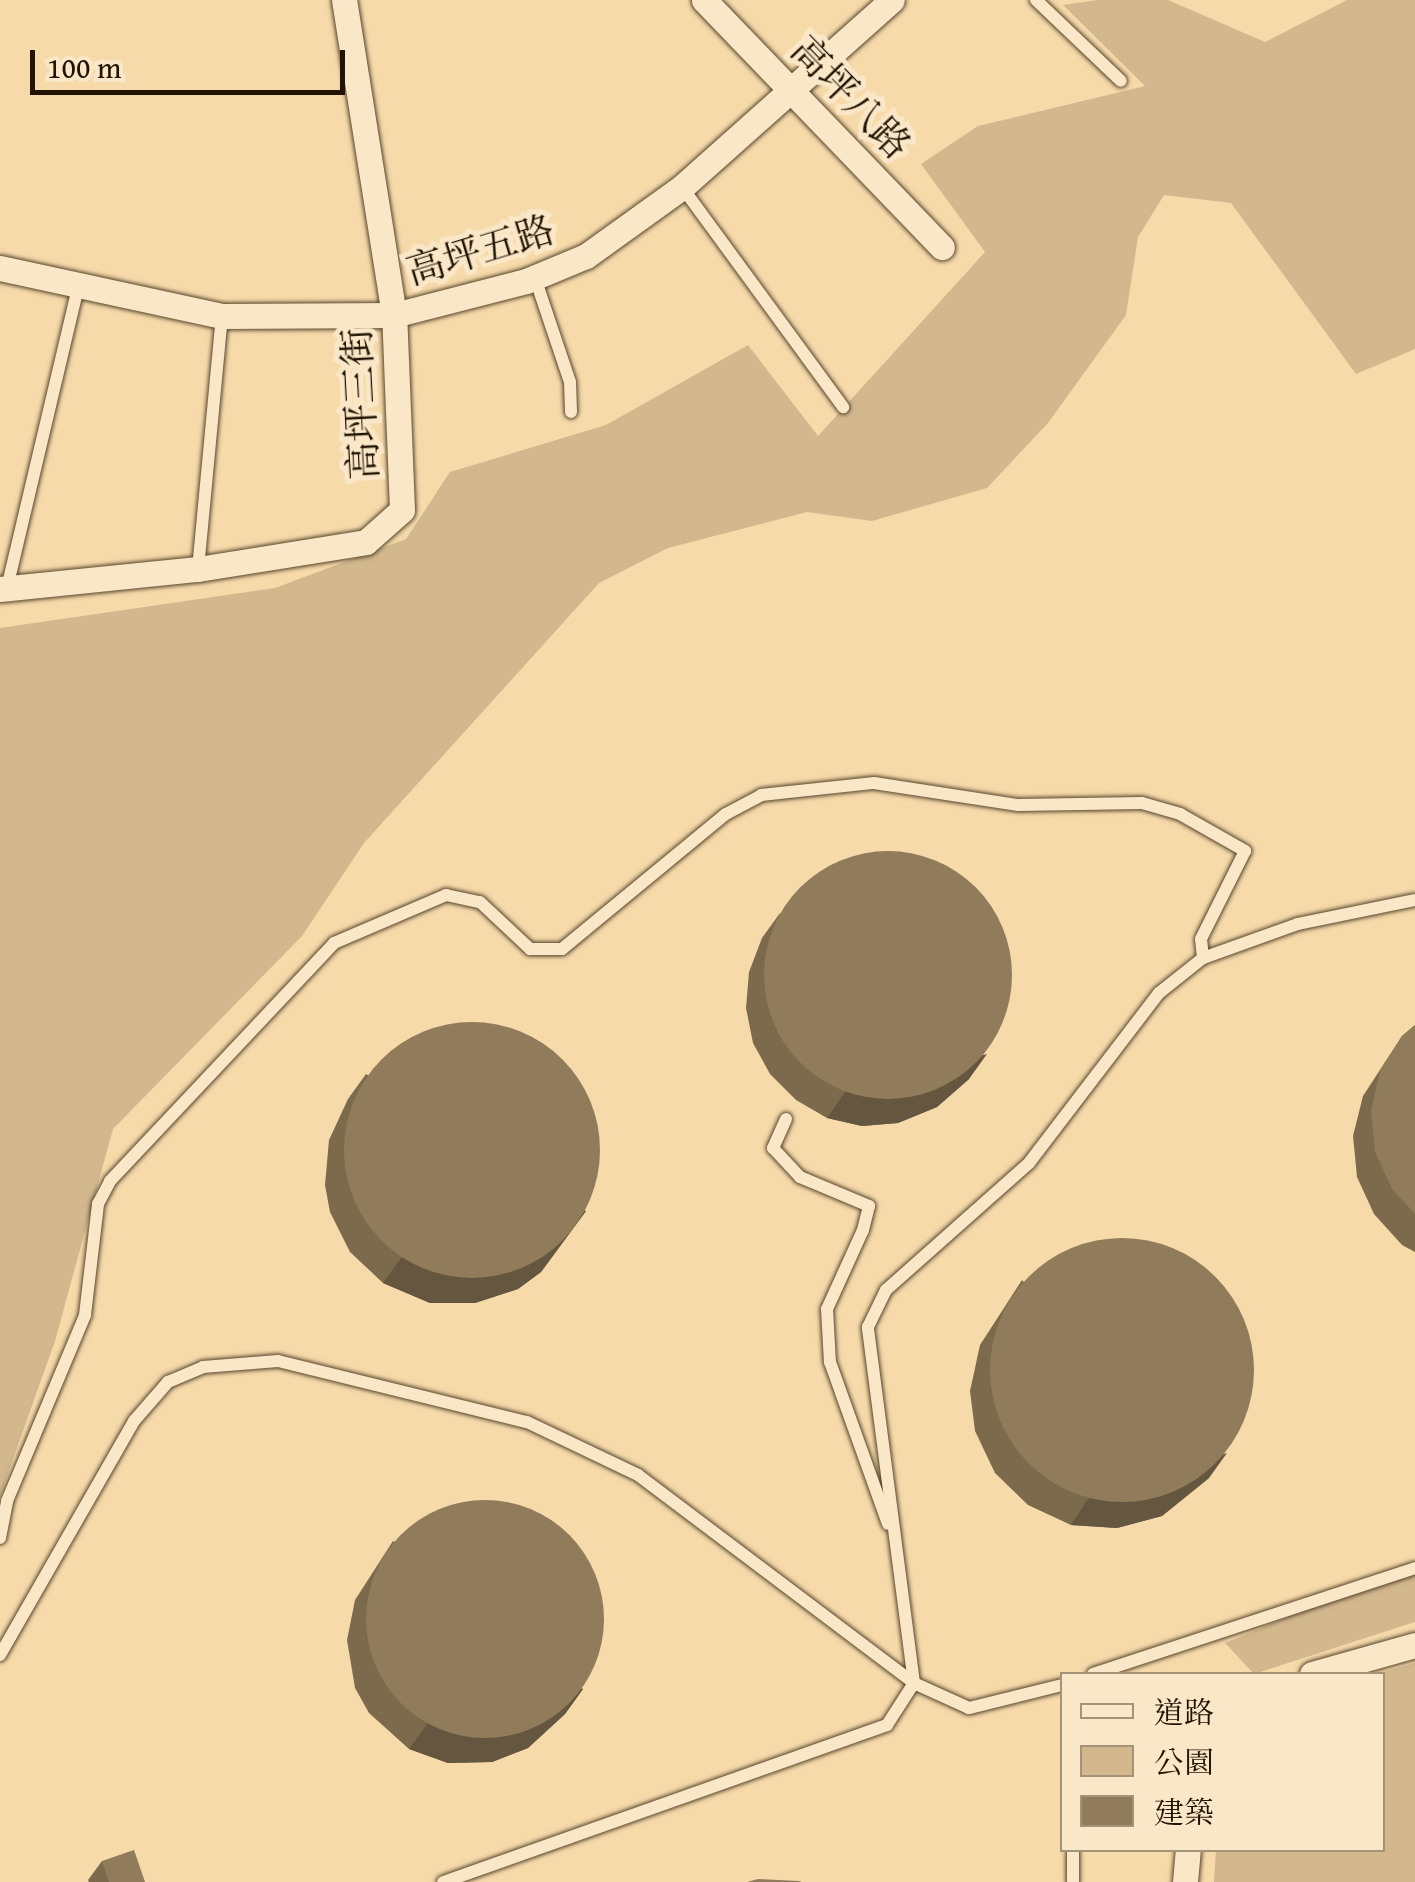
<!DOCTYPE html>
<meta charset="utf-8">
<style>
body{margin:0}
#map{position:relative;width:1415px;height:1882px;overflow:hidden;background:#f7daaa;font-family:"Gentium Book Plus","Noto Serif TC",serif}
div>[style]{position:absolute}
.green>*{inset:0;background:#d3b88e}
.roads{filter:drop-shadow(0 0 2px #56462d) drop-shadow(0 0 2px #56462d)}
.service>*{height:12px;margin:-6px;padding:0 6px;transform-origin:6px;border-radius:6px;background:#fae7c8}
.minor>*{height:25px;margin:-12.5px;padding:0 12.5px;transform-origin:12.5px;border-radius:12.5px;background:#fae7c8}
.wall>*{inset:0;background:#7c6a4d}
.shaded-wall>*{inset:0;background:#65563f}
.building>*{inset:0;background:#907b5a}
.round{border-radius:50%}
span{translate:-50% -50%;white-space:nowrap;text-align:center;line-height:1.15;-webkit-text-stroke:10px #fae7c8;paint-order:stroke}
.street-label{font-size:38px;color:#211403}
.legend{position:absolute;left:1060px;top:1672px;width:325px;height:180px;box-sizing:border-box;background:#fae7c8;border:2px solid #a39379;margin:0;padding:12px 18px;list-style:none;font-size:30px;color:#211403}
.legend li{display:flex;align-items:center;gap:20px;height:50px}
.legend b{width:50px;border:2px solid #a39379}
.scale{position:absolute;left:30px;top:50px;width:315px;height:45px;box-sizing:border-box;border:5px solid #211403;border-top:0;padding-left:12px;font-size:30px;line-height:35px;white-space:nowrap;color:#211403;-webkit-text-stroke:8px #fae7c8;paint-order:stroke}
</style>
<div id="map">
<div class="green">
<div style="clip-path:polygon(1097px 0,1168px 0,1265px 42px,1347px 0,1415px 0,1415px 349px,1356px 374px,1231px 203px,1164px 195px,1138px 237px,1126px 315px,1048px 423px,987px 488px,872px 521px,807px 512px,668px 548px,599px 583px,364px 843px,302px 936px,113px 1129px,55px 1341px,0 1496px,0 628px,275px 588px,406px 539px,450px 472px,606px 425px,748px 345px,818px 436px,985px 252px,921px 164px,978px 126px,1145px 86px,1063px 5px)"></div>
<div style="clip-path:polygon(1415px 1565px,1415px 1622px,1254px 1674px,1225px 1643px)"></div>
<div style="clip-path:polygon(1415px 1663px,1415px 1882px,1214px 1882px,1216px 1850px,1382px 1850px,1382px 1674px,1377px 1674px)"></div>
</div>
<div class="roads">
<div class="service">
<div style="left:1036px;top:0;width:117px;rotate:43.6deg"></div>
<div style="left:682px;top:187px;width:273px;rotate:53.8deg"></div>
<div style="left:535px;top:278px;width:110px;rotate:71.4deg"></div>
<div style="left:570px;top:382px;width:30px;rotate:88deg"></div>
<div style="left:198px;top:569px;width:254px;rotate:-84.6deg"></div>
<div style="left:7px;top:588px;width:309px;rotate:-76.7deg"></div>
<div style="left:786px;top:1119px;width:32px;rotate:114deg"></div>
<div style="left:773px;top:1148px;width:40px;rotate:47deg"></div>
<div style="left:800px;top:1177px;width:75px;rotate:22.8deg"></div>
<div style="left:869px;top:1206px;width:25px;rotate:104deg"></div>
<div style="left:863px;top:1230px;width:87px;rotate:114.5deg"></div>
<div style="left:827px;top:1309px;width:53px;rotate:86.8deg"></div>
<div style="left:830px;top:1362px;width:172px;rotate:70.3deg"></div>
<div style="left:0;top:1538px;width:38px;rotate:-79deg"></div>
<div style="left:7px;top:1501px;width:202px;rotate:-67.2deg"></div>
<div style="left:85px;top:1315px;width:112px;rotate:-83.3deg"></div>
<div style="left:98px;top:1204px;width:26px;rotate:-62deg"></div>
<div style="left:110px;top:1181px;width:327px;rotate:-46.7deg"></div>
<div style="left:334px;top:943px;width:122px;rotate:-23.2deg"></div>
<div style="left:446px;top:895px;width:35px;rotate:12deg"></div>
<div style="left:480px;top:902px;width:69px;rotate:43.2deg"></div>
<div style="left:530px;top:949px;width:32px"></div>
<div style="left:562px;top:949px;width:212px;rotate:-39.5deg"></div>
<div style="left:726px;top:814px;width:40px;rotate:-28deg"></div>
<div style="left:761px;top:795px;width:114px;rotate:-6.1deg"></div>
<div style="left:874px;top:783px;width:146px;rotate:8.7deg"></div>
<div style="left:1018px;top:805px;width:124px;rotate:-0.9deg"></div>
<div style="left:1142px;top:803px;width:40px;rotate:16deg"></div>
<div style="left:1180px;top:814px;width:75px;rotate:29.6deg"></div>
<div style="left:1245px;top:851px;width:98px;rotate:116.6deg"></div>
<div style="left:1201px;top:939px;width:19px;rotate:84deg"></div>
<div style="left:0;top:1655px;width:270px;rotate:-60.2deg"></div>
<div style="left:134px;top:1421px;width:52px;rotate:-48.9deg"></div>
<div style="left:168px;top:1382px;width:38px;rotate:-23deg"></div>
<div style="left:203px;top:1367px;width:75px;rotate:-4.6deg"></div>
<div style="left:278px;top:1361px;width:256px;rotate:13.8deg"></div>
<div style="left:527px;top:1422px;width:123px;rotate:25.5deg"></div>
<div style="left:638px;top:1475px;width:346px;rotate:37deg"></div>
<div style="left:914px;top:1683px;width:50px;rotate:122.7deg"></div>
<div style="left:887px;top:1725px;width:471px;rotate:160.5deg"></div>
<div style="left:1093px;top:1674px;width:339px;rotate:-18.2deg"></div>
<div style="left:1062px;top:1685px;width:96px;rotate:166.1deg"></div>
<div style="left:969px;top:1708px;width:60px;rotate:-155.6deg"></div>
<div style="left:914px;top:1683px;width:359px;rotate:-97.4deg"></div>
<div style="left:868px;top:1327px;width:41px;rotate:-64.1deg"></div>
<div style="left:886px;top:1290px;width:191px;rotate:-41.6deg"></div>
<div style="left:1029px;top:1163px;width:214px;rotate:-52.6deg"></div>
<div style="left:1159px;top:993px;width:56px;rotate:-38.5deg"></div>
<div style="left:1203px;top:958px;width:101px;rotate:-19.7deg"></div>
<div style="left:1298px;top:924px;width:119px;rotate:-11.6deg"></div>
<div style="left:1073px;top:1882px;width:32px;rotate:-90deg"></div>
</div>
<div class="minor">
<div style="left:704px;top:0;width:343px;rotate:46.1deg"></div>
<div style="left:0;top:268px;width:227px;rotate:12.2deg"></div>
<div style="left:222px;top:316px;width:172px;rotate:-0.3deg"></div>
<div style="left:394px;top:315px;width:136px;rotate:-14.4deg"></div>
<div style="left:526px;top:281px;width:65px;rotate:-22.6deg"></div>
<div style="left:586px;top:256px;width:118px;rotate:-35.7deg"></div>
<div style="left:682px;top:187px;width:281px;rotate:-41.7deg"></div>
<div style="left:0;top:589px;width:199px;rotate:-5.8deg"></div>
<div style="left:198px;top:569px;width:170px;rotate:-9.1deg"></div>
<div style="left:366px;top:542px;width:48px;rotate:-41.6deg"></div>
<div style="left:402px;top:510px;width:195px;rotate:-92.3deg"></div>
<div style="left:394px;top:315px;width:319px;rotate:-99deg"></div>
<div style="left:1312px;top:1674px;width:107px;rotate:-15.7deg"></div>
<div style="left:1185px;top:1882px;width:32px;rotate:-85deg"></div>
</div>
</div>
<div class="wall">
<div style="clip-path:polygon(780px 913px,969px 1079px,937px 1107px,898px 1123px,862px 1126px,827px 1118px,796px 1100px,770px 1074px,753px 1043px,746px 1008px,749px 972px,762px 938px)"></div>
<div style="clip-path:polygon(1415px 1025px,1415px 1252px,1402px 1245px,1374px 1214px,1357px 1177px,1353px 1136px,1363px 1096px,1402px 1036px)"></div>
<div style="clip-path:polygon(366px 1074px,586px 1211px,541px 1272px,518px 1289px,475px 1303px,430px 1303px,383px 1283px,350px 1252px,330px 1212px,325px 1185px,329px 1140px,348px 1099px)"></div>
<div style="clip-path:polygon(1022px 1280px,1209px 1478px,1162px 1516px,1117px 1528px,1071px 1525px,1028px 1505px,995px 1473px,975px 1431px,970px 1391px,980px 1345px)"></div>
<div style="clip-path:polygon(393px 1541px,583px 1689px,565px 1714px,528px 1748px,492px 1762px,448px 1763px,409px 1749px,369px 1713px,355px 1688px,347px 1640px,355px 1600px)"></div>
<div style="clip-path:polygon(102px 1861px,145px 1882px,89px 1882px,88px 1880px)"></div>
</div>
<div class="shaded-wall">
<div style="clip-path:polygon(987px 1054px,969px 1079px,937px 1107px,898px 1123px,862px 1126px,827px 1118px,845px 1092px)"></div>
<div style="clip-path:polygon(586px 1211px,541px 1272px,518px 1289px,475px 1303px,430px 1303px,383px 1283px,401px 1258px)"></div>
<div style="clip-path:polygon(1227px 1453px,1209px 1478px,1162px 1516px,1117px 1528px,1071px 1525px,1088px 1499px)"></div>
<div style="clip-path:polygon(583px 1689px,565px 1714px,528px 1748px,492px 1762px,448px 1763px,409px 1749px,427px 1724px)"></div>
</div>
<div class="building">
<div class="round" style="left:764px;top:851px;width:248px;height:248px"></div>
<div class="round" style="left:344px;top:1022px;width:256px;height:256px"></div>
<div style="clip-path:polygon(1415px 1025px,1415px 1214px,1392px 1189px,1375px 1152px,1371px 1111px,1380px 1071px,1402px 1036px)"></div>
<div class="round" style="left:990px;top:1238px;width:264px;height:264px"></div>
<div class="round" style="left:366px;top:1500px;width:238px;height:238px"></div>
<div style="clip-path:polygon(134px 1850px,145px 1882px,109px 1882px,102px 1861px)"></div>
<div style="clip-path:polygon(758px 1879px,799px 1881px,802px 1882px,747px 1882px)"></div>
</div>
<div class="street-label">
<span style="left:851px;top:97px;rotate:46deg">高坪八路</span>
<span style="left:480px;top:250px;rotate:-17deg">高坪五路</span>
<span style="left:360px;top:404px;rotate:-93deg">高坪三街</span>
</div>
<ul class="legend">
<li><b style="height:12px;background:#fae7c8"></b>道路</li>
<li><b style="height:28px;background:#d3b88e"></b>公園</li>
<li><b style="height:28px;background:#907b5a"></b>建築</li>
</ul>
<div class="scale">100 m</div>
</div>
